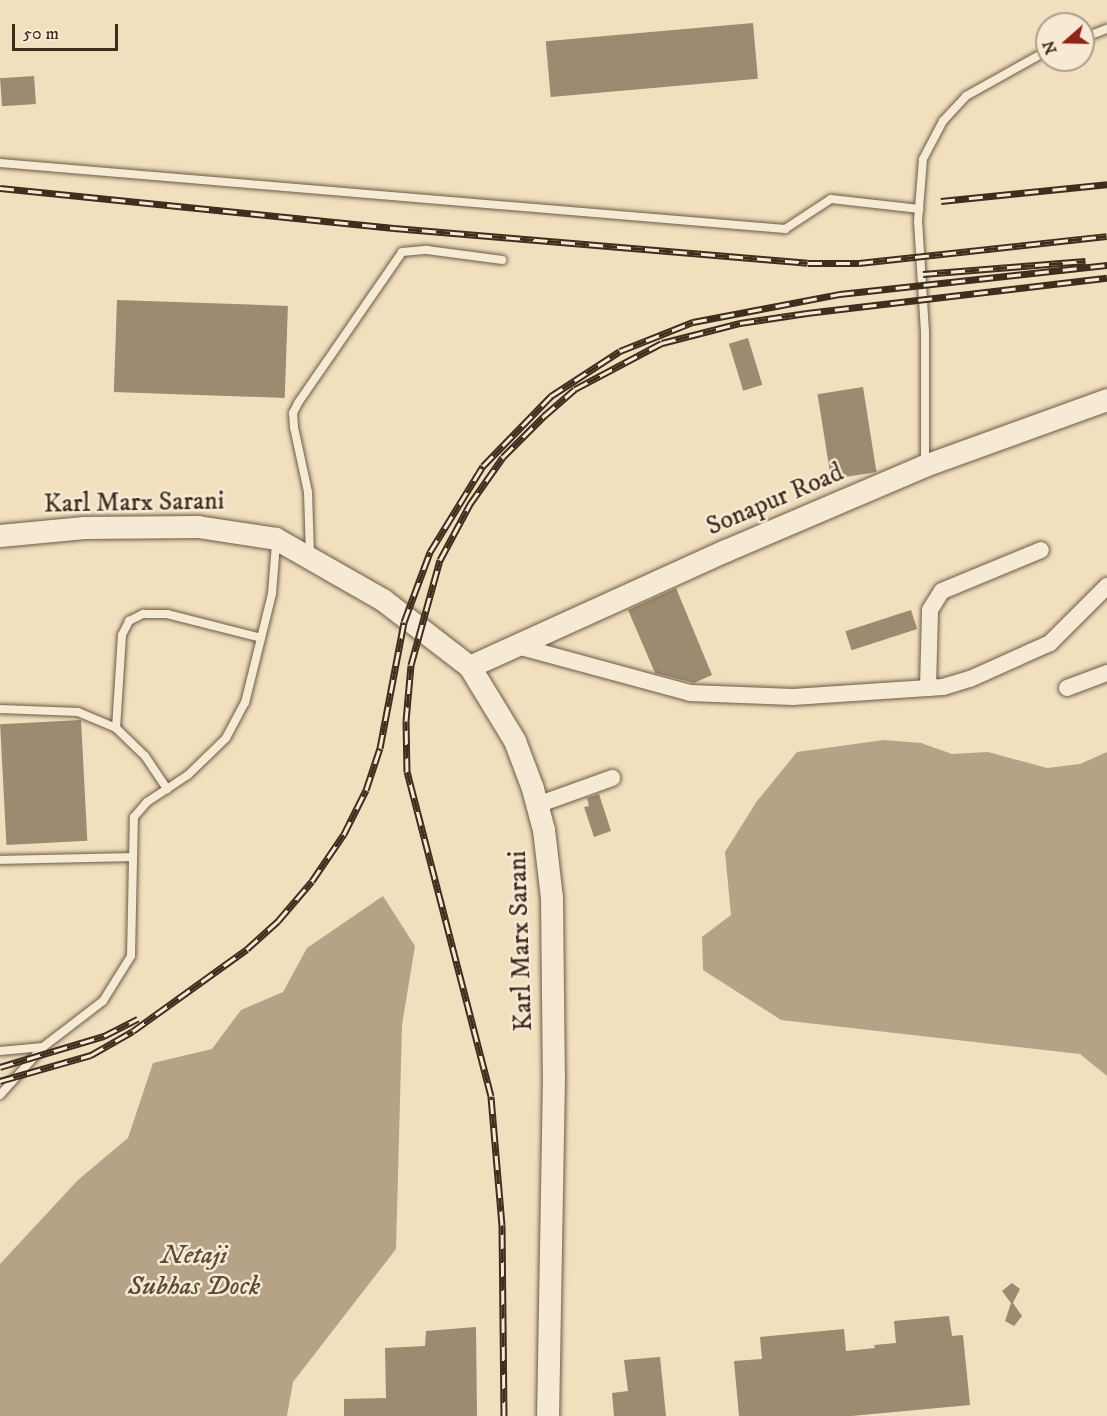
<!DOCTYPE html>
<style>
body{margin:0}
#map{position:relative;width:1107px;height:1416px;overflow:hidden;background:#f1dfbe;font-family:"IM FELL DW Pica",serif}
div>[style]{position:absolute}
.water>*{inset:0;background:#b5a287}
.building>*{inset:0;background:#9c8a71;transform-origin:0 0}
.roads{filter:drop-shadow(0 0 2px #6c5a45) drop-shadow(0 0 2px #6c5a45)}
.lane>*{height:8px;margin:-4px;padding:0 4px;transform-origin:4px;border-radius:4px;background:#f6ead5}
.street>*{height:16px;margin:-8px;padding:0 8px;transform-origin:8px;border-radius:8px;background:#f6ead5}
.secondary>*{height:22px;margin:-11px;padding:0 11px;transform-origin:11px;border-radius:11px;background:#f6ead5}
.rail>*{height:7px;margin-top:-3.5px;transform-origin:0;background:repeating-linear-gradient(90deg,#f6ead5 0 14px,#402d1d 0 28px);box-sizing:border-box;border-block:2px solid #402d1d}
span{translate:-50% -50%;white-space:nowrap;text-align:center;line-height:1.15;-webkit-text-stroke:5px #f6ead5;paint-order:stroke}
.street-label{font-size:26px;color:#402d1d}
.water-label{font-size:27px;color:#5d4a38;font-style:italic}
.north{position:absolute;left:1035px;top:12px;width:60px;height:60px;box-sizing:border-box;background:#f6ead5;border:2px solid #ad9e8b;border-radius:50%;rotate:250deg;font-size:16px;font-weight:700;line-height:24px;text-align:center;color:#402d1d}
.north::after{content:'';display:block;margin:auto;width:21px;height:27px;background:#8f2418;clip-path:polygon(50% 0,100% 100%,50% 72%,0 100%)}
.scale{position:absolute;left:12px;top:24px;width:106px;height:27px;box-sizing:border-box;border:3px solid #402d1d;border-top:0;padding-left:8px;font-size:18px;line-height:21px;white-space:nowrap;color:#402d1d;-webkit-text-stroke:4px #f6ead5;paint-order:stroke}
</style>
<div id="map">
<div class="water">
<div style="clip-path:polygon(884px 740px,921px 743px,952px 754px,988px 752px,1047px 768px,1080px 764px,1107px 752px,1107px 1076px,1080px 1054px,781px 1020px,703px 970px,702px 937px,731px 915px,725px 852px,757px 801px,797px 752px)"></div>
<div style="clip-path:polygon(383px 896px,415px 946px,402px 1025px,396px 1249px,293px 1382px,287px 1416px,0 1416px,0 1264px,78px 1180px,128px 1138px,153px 1063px,212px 1049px,241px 1010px,283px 992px,307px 948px)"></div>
</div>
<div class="building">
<div style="left:753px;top:23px;width:56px;height:208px;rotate:85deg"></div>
<div style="left:34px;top:76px;width:28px;height:34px;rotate:86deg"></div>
<div style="left:117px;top:300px;width:171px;height:92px;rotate:2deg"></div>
<div style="left:748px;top:338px;width:49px;height:20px;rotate:73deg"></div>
<div style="left:863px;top:387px;width:86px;height:46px;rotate:81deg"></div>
<div style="clip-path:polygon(676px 588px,712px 675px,694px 683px,655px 673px,628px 610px)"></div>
<div style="left:911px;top:610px;width:20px;height:69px;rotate:72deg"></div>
<div style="left:81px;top:720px;width:121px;height:81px;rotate:87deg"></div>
<div style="clip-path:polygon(599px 794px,611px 831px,594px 837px,584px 807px,589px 806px,587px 798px)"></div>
<div style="clip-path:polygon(1012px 1283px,1020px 1289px,1013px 1303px,1022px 1316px,1014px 1326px,1005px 1321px,1011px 1303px,1002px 1291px)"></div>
<div style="clip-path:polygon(949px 1316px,952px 1336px,963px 1335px,970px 1405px,851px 1416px,739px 1416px,734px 1361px,762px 1359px,760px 1337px,844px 1329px,846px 1351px,875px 1348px,874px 1345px,896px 1343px,894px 1321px)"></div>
<div style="clip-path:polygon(476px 1327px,477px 1416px,344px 1416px,344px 1399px,386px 1398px,385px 1348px,425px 1346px,426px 1331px)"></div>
<div style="clip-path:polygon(660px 1357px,666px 1416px,614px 1416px,612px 1393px,628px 1391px,624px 1360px)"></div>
</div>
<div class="roads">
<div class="lane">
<div style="left:1083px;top:38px;width:26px;rotate:-21deg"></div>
<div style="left:0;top:163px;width:788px;rotate:4.81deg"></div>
<div style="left:785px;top:229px;width:55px;rotate:-33.1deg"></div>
<div style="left:831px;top:199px;width:89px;rotate:6.5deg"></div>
<div style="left:925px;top:463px;width:131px;rotate:-90deg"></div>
<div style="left:925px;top:332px;width:111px;rotate:-93.6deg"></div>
<div style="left:918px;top:221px;width:62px;rotate:-85.4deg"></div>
<div style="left:923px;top:159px;width:43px;rotate:-62.2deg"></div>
<div style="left:943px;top:121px;width:34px;rotate:-47deg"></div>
<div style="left:966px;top:96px;width:93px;rotate:-29.1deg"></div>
<div style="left:310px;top:555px;width:63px;rotate:-91.8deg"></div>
<div style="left:308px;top:492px;width:66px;rotate:-102.2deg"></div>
<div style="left:294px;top:427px;width:14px;rotate:-94deg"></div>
<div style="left:293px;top:413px;width:11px;rotate:-63deg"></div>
<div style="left:298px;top:403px;width:183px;rotate:-55.4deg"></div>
<div style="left:402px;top:252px;width:25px;rotate:-5deg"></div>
<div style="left:427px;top:250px;width:76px;rotate:7.6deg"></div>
<div style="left:0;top:709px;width:78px;rotate:2.2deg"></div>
<div style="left:78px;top:712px;width:41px;rotate:22.8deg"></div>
<div style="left:116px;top:728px;width:40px;rotate:44deg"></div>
<div style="left:145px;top:756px;width:40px;rotate:56deg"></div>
<div style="left:116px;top:728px;width:93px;rotate:-86.3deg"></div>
<div style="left:122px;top:635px;width:16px;rotate:-63deg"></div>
<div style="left:129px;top:621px;width:16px;rotate:-27deg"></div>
<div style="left:143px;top:614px;width:24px"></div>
<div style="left:167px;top:614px;width:97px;rotate:14.3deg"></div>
<div style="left:0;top:860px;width:132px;rotate:-1.3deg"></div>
<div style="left:0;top:1051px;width:43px;rotate:-5.3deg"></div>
<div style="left:0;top:1095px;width:64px;rotate:-48.1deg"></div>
<div style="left:43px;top:1047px;width:76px;rotate:-37.5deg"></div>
<div style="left:103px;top:1001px;width:53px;rotate:-58.1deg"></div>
<div style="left:131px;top:956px;width:139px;rotate:-88.8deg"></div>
<div style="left:134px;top:817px;width:20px;rotate:-49deg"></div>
<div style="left:147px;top:802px;width:49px;rotate:-33.4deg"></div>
<div style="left:188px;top:775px;width:53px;rotate:-44.2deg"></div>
<div style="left:226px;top:738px;width:40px;rotate:-62deg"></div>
<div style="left:245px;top:703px;width:112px;rotate:-76.1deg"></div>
<div style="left:272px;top:594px;width:51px;rotate:-85.5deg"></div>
</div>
<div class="street">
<div style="left:521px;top:647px;width:175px;rotate:15.2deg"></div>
<div style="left:690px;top:693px;width:103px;rotate:2.2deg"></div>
<div style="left:793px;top:697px;width:150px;rotate:-3.8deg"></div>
<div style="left:943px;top:687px;width:28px;rotate:-17deg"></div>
<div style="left:970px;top:679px;width:88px;rotate:-24.2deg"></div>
<div style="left:1050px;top:643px;width:81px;rotate:-45deg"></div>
<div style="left:928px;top:688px;width:78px;rotate:-88.5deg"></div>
<div style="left:930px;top:610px;width:22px;rotate:-58deg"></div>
<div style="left:942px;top:591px;width:107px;rotate:-22.5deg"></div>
<div style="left:1067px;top:688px;width:43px;rotate:-20.6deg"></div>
<div style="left:537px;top:805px;width:80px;rotate:-19.8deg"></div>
</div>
<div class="secondary">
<div style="left:0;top:536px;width:85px;rotate:-5.4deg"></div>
<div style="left:85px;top:528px;width:113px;rotate:-0.5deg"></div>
<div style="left:198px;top:527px;width:79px;rotate:8.7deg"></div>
<div style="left:276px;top:539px;width:123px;rotate:29.7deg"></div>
<div style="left:383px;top:600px;width:110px;rotate:37.6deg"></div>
<div style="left:470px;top:667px;width:87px;rotate:58.7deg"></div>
<div style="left:515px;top:741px;width:51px;rotate:69.4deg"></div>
<div style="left:533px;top:789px;width:42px;rotate:75deg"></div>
<div style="left:544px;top:830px;width:68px;rotate:83.3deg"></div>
<div style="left:552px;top:898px;width:179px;rotate:89.4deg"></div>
<div style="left:554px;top:1077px;width:339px;rotate:91deg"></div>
<div style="left:470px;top:667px;width:281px;rotate:-24.4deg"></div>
<div style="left:726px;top:551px;width:216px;rotate:-23.1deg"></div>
<div style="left:925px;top:466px;width:194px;rotate:-19.9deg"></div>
</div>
</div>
<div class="rail">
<div style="left:0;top:188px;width:396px;rotate:5.8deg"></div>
<div style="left:394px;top:228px;width:415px;rotate:4.8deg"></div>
<div style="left:808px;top:263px;width:51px"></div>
<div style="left:859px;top:263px;width:249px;rotate:-6.2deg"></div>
<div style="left:941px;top:201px;width:167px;rotate:-5.8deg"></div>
<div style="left:923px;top:274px;width:163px;rotate:-4.6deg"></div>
<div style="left:0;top:1067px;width:109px;rotate:-16.6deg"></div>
<div style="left:104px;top:1036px;width:38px;rotate:-27deg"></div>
<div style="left:0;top:1081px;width:95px;rotate:-15.9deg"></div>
<div style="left:91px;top:1055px;width:48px;rotate:-29.7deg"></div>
<div style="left:133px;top:1031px;width:140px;rotate:-35.7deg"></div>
<div style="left:247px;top:949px;width:42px;rotate:-42.1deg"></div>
<div style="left:278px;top:921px;width:52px;rotate:-49.6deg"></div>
<div style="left:312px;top:881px;width:57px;rotate:-55.8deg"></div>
<div style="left:344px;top:834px;width:49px;rotate:-63.4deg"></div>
<div style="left:366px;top:790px;width:44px;rotate:-71.6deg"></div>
<div style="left:380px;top:748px;width:128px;rotate:-79.2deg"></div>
<div style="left:404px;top:622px;width:75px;rotate:-69.6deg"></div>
<div style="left:430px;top:552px;width:101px;rotate:-58.4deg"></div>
<div style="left:483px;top:466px;width:98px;rotate:-45.8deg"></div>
<div style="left:551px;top:396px;width:82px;rotate:-33.1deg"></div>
<div style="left:620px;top:351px;width:79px;rotate:-21.7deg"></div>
<div style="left:693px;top:322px;width:150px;rotate:-10.8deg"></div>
<div style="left:840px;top:294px;width:269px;rotate:-6.2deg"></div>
<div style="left:504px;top:1416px;width:191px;rotate:-90.6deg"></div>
<div style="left:502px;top:1225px;width:129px;rotate:-94.9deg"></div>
<div style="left:491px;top:1096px;width:335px;rotate:-104.5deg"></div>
<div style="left:407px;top:772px;width:51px;rotate:-91.1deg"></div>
<div style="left:406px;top:721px;width:56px;rotate:-84.9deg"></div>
<div style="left:411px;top:665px;width:109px;rotate:-74.6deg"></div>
<div style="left:440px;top:560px;width:64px;rotate:-61.8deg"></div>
<div style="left:470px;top:504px;width:57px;rotate:-54.9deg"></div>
<div style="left:503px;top:457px;width:58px;rotate:-45deg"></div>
<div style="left:544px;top:416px;width:41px;rotate:-41.1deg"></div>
<div style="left:575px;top:389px;width:98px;rotate:-27.9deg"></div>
<div style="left:662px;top:343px;width:81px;rotate:-14.4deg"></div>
<div style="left:740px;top:323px;width:68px;rotate:-8.5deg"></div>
<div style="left:807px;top:313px;width:302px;rotate:-6.7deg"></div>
</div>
<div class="street-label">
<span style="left:775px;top:500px;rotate:-23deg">Sonapur Road</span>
<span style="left:134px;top:503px;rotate:-1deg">Karl Marx Sarani</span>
<span style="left:521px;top:941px;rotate:-92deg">Karl Marx Sarani</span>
</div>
<div class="water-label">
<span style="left:194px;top:1271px">Netaji<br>Subhas Dock</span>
</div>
<div class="north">N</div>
<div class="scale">50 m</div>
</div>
